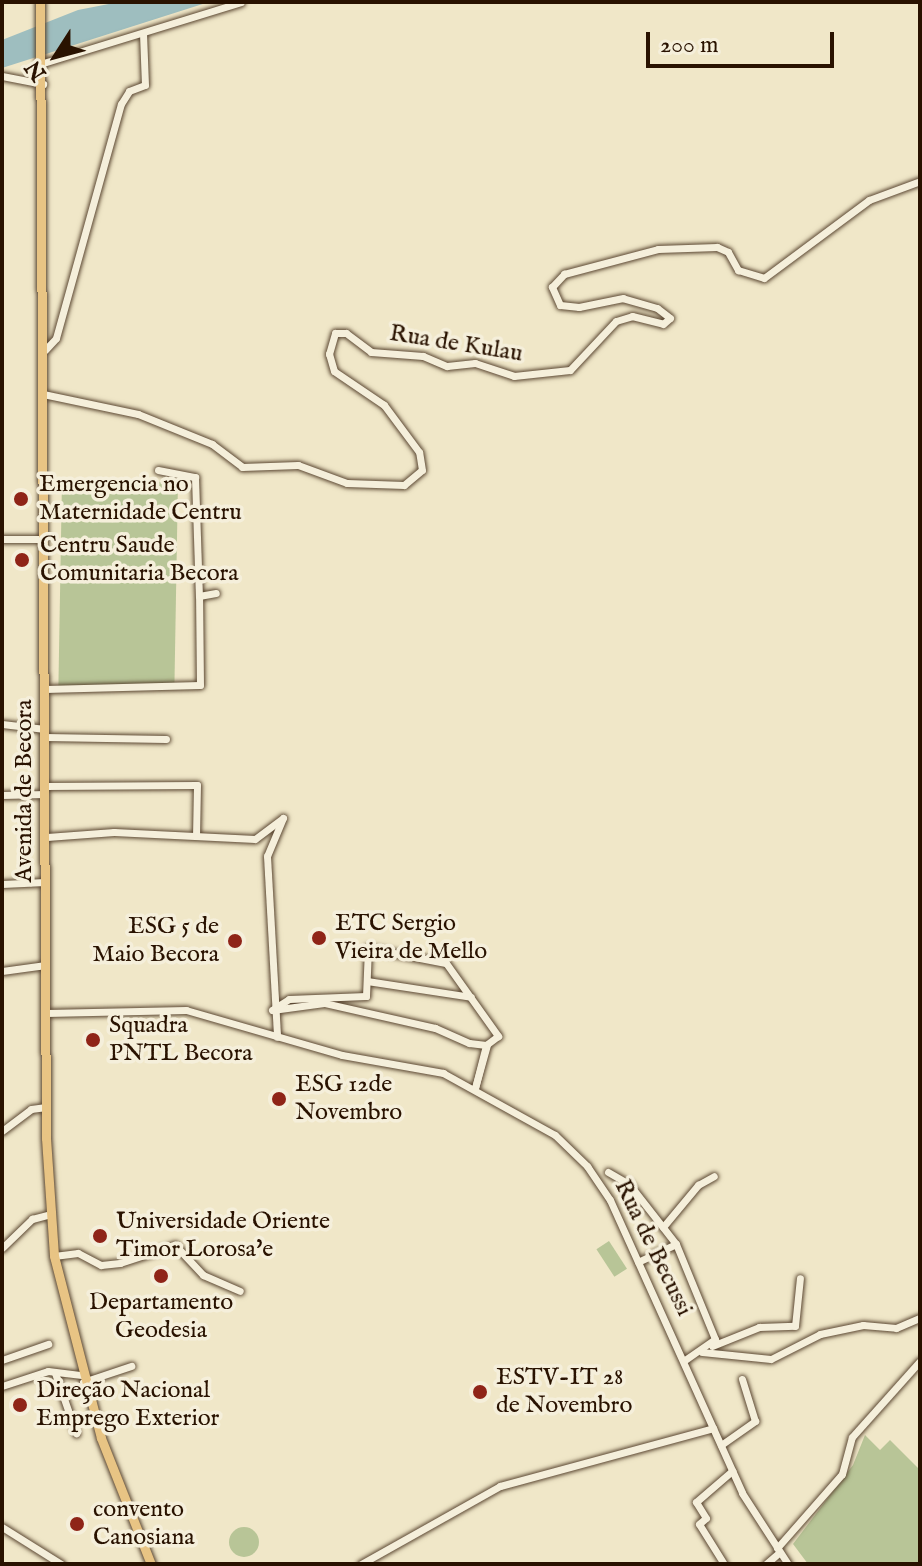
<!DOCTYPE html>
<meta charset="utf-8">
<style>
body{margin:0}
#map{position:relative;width:922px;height:1566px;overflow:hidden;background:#f0e7c8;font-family:"IM FELL English",serif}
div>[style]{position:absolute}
.green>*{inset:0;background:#b8c597;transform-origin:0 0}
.round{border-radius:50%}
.water>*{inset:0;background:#9ebebf}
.roads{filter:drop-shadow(0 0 2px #5b4732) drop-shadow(0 0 2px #5b4732)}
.minor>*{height:7px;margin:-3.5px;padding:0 3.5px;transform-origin:3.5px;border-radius:3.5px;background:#f5efdb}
.major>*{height:9px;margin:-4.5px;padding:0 4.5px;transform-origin:4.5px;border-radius:4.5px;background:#e8c484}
.dots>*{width:22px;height:22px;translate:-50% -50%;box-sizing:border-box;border:4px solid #f5efdb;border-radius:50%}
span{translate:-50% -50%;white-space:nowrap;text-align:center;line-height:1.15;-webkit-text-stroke:7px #f5efdb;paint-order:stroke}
.street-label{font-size:24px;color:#291200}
.poi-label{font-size:24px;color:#291200}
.left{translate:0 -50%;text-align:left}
.right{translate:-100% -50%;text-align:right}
.frame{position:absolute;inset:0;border:4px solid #291200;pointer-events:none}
.north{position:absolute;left:16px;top:16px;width:80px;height:80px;-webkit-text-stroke:6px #f5efdb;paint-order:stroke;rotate:234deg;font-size:22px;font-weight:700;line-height:32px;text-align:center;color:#291200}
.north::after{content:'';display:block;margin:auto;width:28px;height:36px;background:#291200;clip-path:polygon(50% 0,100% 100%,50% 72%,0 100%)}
.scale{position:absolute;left:646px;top:32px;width:188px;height:36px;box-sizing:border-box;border:4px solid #291200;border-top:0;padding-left:10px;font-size:24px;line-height:28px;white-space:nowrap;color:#291200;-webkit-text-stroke:6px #f5efdb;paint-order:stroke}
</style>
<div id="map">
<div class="green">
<div style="left:62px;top:480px;width:116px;height:207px;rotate:1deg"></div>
<div style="left:609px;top:1241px;width:33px;height:15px;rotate:57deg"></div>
<div style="clip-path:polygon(865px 1435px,880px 1450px,890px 1440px,920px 1470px,920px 1564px,808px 1564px,793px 1544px,853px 1465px)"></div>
<div class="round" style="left:229px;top:1527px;width:30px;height:30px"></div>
</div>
<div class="water">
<div style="clip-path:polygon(119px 2px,209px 2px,2px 68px,2px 40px,78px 10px)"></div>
</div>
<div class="roads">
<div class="minor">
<div style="left:40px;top:64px;width:210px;rotate:-17.1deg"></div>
<div style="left:2px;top:76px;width:42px;rotate:11deg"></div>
<div style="left:45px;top:350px;width:16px;rotate:-47deg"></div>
<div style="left:56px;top:338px;width:243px;rotate:-74.5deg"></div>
<div style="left:121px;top:104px;width:15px;rotate:-58deg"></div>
<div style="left:129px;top:91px;width:17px;rotate:-21deg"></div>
<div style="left:145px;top:85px;width:52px;rotate:-92.2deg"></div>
<div style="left:43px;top:394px;width:97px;rotate:11.9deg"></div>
<div style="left:138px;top:414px;width:80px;rotate:22.1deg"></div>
<div style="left:212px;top:444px;width:38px;rotate:37deg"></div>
<div style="left:242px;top:467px;width:56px;rotate:-2deg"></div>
<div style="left:298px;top:465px;width:52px;rotate:20.2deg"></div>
<div style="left:347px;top:483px;width:57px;rotate:2deg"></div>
<div style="left:404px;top:485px;width:23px;rotate:-40deg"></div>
<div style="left:422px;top:470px;width:18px;rotate:-99deg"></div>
<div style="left:419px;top:452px;width:59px;rotate:-126.7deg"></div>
<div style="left:384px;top:405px;width:60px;rotate:-145.8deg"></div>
<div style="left:334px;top:371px;width:18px;rotate:-106deg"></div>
<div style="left:329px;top:354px;width:22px;rotate:-74deg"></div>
<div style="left:335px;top:333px;width:11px"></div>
<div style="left:346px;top:333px;width:31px;rotate:37deg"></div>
<div style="left:371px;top:352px;width:52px;rotate:4.4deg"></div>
<div style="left:423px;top:356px;width:26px;rotate:23deg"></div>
<div style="left:447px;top:366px;width:28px;rotate:-6deg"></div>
<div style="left:475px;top:363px;width:41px;rotate:18.4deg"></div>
<div style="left:514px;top:376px;width:56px;rotate:-6.1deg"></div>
<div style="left:570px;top:370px;width:67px;rotate:-46.8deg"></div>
<div style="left:616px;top:321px;width:17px;rotate:-17deg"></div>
<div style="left:632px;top:316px;width:32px;rotate:14deg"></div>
<div style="left:663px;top:324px;width:9px;rotate:-41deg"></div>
<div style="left:670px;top:318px;width:16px;rotate:-142deg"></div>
<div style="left:657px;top:308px;width:35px;rotate:-164deg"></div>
<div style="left:623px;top:298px;width:45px;rotate:168.4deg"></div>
<div style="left:579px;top:307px;width:19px;rotate:-174deg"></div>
<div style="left:560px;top:305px;width:20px;rotate:-114deg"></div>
<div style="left:552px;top:287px;width:18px;rotate:-47deg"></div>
<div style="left:564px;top:274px;width:97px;rotate:-14.9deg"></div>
<div style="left:658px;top:249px;width:59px;rotate:-1.9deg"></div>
<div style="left:717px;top:247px;width:12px;rotate:24deg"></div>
<div style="left:728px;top:252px;width:21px;rotate:61deg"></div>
<div style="left:738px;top:270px;width:27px;rotate:17deg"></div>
<div style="left:764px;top:278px;width:131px;rotate:-36.6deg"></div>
<div style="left:869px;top:200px;width:54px;rotate:-20.4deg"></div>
<div style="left:158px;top:470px;width:38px;rotate:11deg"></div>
<div style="left:195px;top:477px;width:119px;rotate:88.1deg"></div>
<div style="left:2px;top:539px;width:42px"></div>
<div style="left:45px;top:689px;width:155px;rotate:-1.5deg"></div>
<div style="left:200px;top:685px;width:89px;rotate:-90.6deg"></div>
<div style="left:199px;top:596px;width:17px;rotate:-10deg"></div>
<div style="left:2px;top:724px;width:43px;rotate:6.6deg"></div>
<div style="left:45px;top:737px;width:121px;rotate:0.9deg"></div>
<div style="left:45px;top:786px;width:152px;rotate:-0.4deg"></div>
<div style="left:197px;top:785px;width:50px;rotate:91.1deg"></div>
<div style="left:2px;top:795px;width:43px;rotate:-1.3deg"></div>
<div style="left:47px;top:837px;width:67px;rotate:-4.3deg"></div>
<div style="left:114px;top:832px;width:141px;rotate:2.8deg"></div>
<div style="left:255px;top:839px;width:35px;rotate:-37deg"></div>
<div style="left:283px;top:818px;width:41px;rotate:112.8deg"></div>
<div style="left:267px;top:856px;width:181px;rotate:86.8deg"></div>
<div style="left:2px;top:884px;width:43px;rotate:-2.7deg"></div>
<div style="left:368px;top:948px;width:79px;rotate:10.9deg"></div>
<div style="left:446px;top:963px;width:90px;rotate:54.5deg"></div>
<div style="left:498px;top:1036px;width:15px;rotate:143deg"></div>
<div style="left:486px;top:1045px;width:17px;rotate:-173deg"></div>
<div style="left:469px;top:1043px;width:37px;rotate:-156deg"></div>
<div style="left:435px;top:1028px;width:114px;rotate:-167.3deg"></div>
<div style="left:324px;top:1003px;width:52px;rotate:172.3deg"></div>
<div style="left:272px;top:1010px;width:20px;rotate:-33deg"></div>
<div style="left:289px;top:999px;width:77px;rotate:-2.2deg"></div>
<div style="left:366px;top:996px;width:48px;rotate:-87.6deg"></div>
<div style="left:2px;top:971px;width:44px;rotate:-7.8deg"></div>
<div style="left:367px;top:981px;width:105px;rotate:8.7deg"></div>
<div style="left:46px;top:1013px;width:140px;rotate:-1.2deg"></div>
<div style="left:186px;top:1010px;width:162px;rotate:16.1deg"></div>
<div style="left:342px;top:1055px;width:103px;rotate:10.1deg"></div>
<div style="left:443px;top:1073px;width:128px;rotate:29deg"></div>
<div style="left:555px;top:1135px;width:45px;rotate:44.1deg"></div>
<div style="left:587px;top:1166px;width:41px;rotate:55.9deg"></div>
<div style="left:610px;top:1200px;width:321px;rotate:65.7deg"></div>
<div style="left:742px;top:1493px;width:85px;rotate:57.1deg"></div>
<div style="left:486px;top:1045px;width:44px;rotate:104.3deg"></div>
<div style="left:475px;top:1088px;width:45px;rotate:-74.4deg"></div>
<div style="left:2px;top:1131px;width:36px;rotate:-37deg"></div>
<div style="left:31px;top:1109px;width:15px;rotate:-8deg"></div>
<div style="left:608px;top:1172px;width:24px;rotate:30deg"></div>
<div style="left:629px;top:1184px;width:76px;rotate:51.9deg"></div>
<div style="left:676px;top:1244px;width:42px;rotate:154.7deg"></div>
<div style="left:663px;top:1227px;width:55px;rotate:-50.2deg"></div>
<div style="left:698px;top:1185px;width:18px;rotate:-29deg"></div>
<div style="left:676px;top:1244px;width:103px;rotate:67.7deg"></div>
<div style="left:715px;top:1339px;width:37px;rotate:145deg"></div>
<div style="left:2px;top:1248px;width:42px;rotate:-44deg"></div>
<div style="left:32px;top:1219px;width:20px;rotate:-15deg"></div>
<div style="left:54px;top:1256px;width:24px;rotate:-7deg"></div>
<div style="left:78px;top:1253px;width:26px;rotate:28deg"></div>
<div style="left:101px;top:1265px;width:19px;rotate:-6deg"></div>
<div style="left:120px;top:1263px;width:58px;rotate:-18.1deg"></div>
<div style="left:175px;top:1245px;width:41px;rotate:47deg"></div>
<div style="left:203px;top:1275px;width:40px;rotate:23.4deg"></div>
<div style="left:712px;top:1346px;width:51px;rotate:-22deg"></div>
<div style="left:759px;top:1327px;width:36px;rotate:-2deg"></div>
<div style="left:795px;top:1326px;width:48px;rotate:-84.1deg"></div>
<div style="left:702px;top:1352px;width:69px;rotate:5.8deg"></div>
<div style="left:771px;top:1359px;width:55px;rotate:-27deg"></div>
<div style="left:820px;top:1334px;width:44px;rotate:-11.8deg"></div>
<div style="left:863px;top:1325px;width:33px;rotate:5deg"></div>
<div style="left:896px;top:1328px;width:26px;rotate:-23deg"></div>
<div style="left:2px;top:1360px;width:49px;rotate:-19.2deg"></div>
<div style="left:55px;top:1373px;width:64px;rotate:70.7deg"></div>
<div style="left:83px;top:1382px;width:51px;rotate:-18.4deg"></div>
<div style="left:2px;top:1386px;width:48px;rotate:-18.1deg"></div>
<div style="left:48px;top:1371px;width:34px;rotate:7deg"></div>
<div style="left:721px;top:1445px;width:42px;rotate:-35.2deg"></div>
<div style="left:755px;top:1421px;width:44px;rotate:-107.2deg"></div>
<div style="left:2px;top:1527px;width:70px;rotate:32.1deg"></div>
<div style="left:777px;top:1548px;width:98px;rotate:-48.7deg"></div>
<div style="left:842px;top:1474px;width:38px;rotate:-75deg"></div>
<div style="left:852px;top:1437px;width:102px;rotate:-48.2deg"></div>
<div style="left:361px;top:1564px;width:159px;rotate:-29.3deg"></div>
<div style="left:500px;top:1486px;width:221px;rotate:-15.2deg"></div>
<div style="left:724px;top:1564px;width:47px;rotate:-122deg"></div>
<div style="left:699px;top:1524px;width:9px;rotate:-41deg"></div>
<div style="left:706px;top:1518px;width:19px;rotate:-122deg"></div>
<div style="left:696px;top:1502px;width:48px;rotate:-40.7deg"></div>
<div style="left:766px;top:1564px;width:18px;rotate:-41deg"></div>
</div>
<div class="major">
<div style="left:40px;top:2px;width:1136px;rotate:89.7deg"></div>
<div style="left:46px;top:1138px;width:118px;rotate:86.1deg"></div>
<div style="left:54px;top:1256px;width:188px;rotate:75.5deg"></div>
<div style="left:101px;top:1438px;width:136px;rotate:68.4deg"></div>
</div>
</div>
<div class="dots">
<div style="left:21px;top:499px;background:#8f2418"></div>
<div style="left:22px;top:560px;background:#8f2418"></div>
<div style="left:319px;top:938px;background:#8f2418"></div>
<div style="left:235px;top:941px;background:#8f2418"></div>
<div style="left:93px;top:1040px;background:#8f2418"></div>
<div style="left:279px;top:1099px;background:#8f2418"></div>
<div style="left:100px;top:1236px;background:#8f2418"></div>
<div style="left:161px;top:1276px;background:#8f2418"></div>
<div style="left:480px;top:1392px;background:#8f2418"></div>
<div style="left:20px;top:1405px;background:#8f2418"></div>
<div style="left:77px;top:1524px;background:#8f2418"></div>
</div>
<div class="street-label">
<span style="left:456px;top:344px;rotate:9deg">Rua de Kulau</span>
<span style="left:25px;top:791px;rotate:-90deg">Avenida de Becora</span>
<span style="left:653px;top:1248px;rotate:64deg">Rua de Becussi</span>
</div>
<div class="poi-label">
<span class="left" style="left:39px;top:499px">Emergencia no<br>Maternidade Centru</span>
<span class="left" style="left:40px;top:560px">Centru Saude<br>Comunitaria Becora</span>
<span class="left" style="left:335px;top:938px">ETC Sergio<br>Vieira de Mello</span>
<span class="right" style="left:219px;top:941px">ESG 5 de<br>Maio Becora</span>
<span class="left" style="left:109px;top:1040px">Squadra<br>PNTL Becora</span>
<span class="left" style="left:295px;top:1099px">ESG 12de<br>Novembro</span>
<span class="left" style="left:116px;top:1236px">Universidade Oriente<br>Timor Lorosa'e</span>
<span style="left:161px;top:1317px">Departamento<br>Geodesia</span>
<span class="left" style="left:496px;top:1392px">ESTV-IT 28<br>de Novembro</span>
<span class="left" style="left:36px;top:1405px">Direção Nacional<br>Emprego Exterior</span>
<span class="left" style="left:93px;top:1524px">convento<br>Canosiana</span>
</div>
<div class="frame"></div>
<div class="north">N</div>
<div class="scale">200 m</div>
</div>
